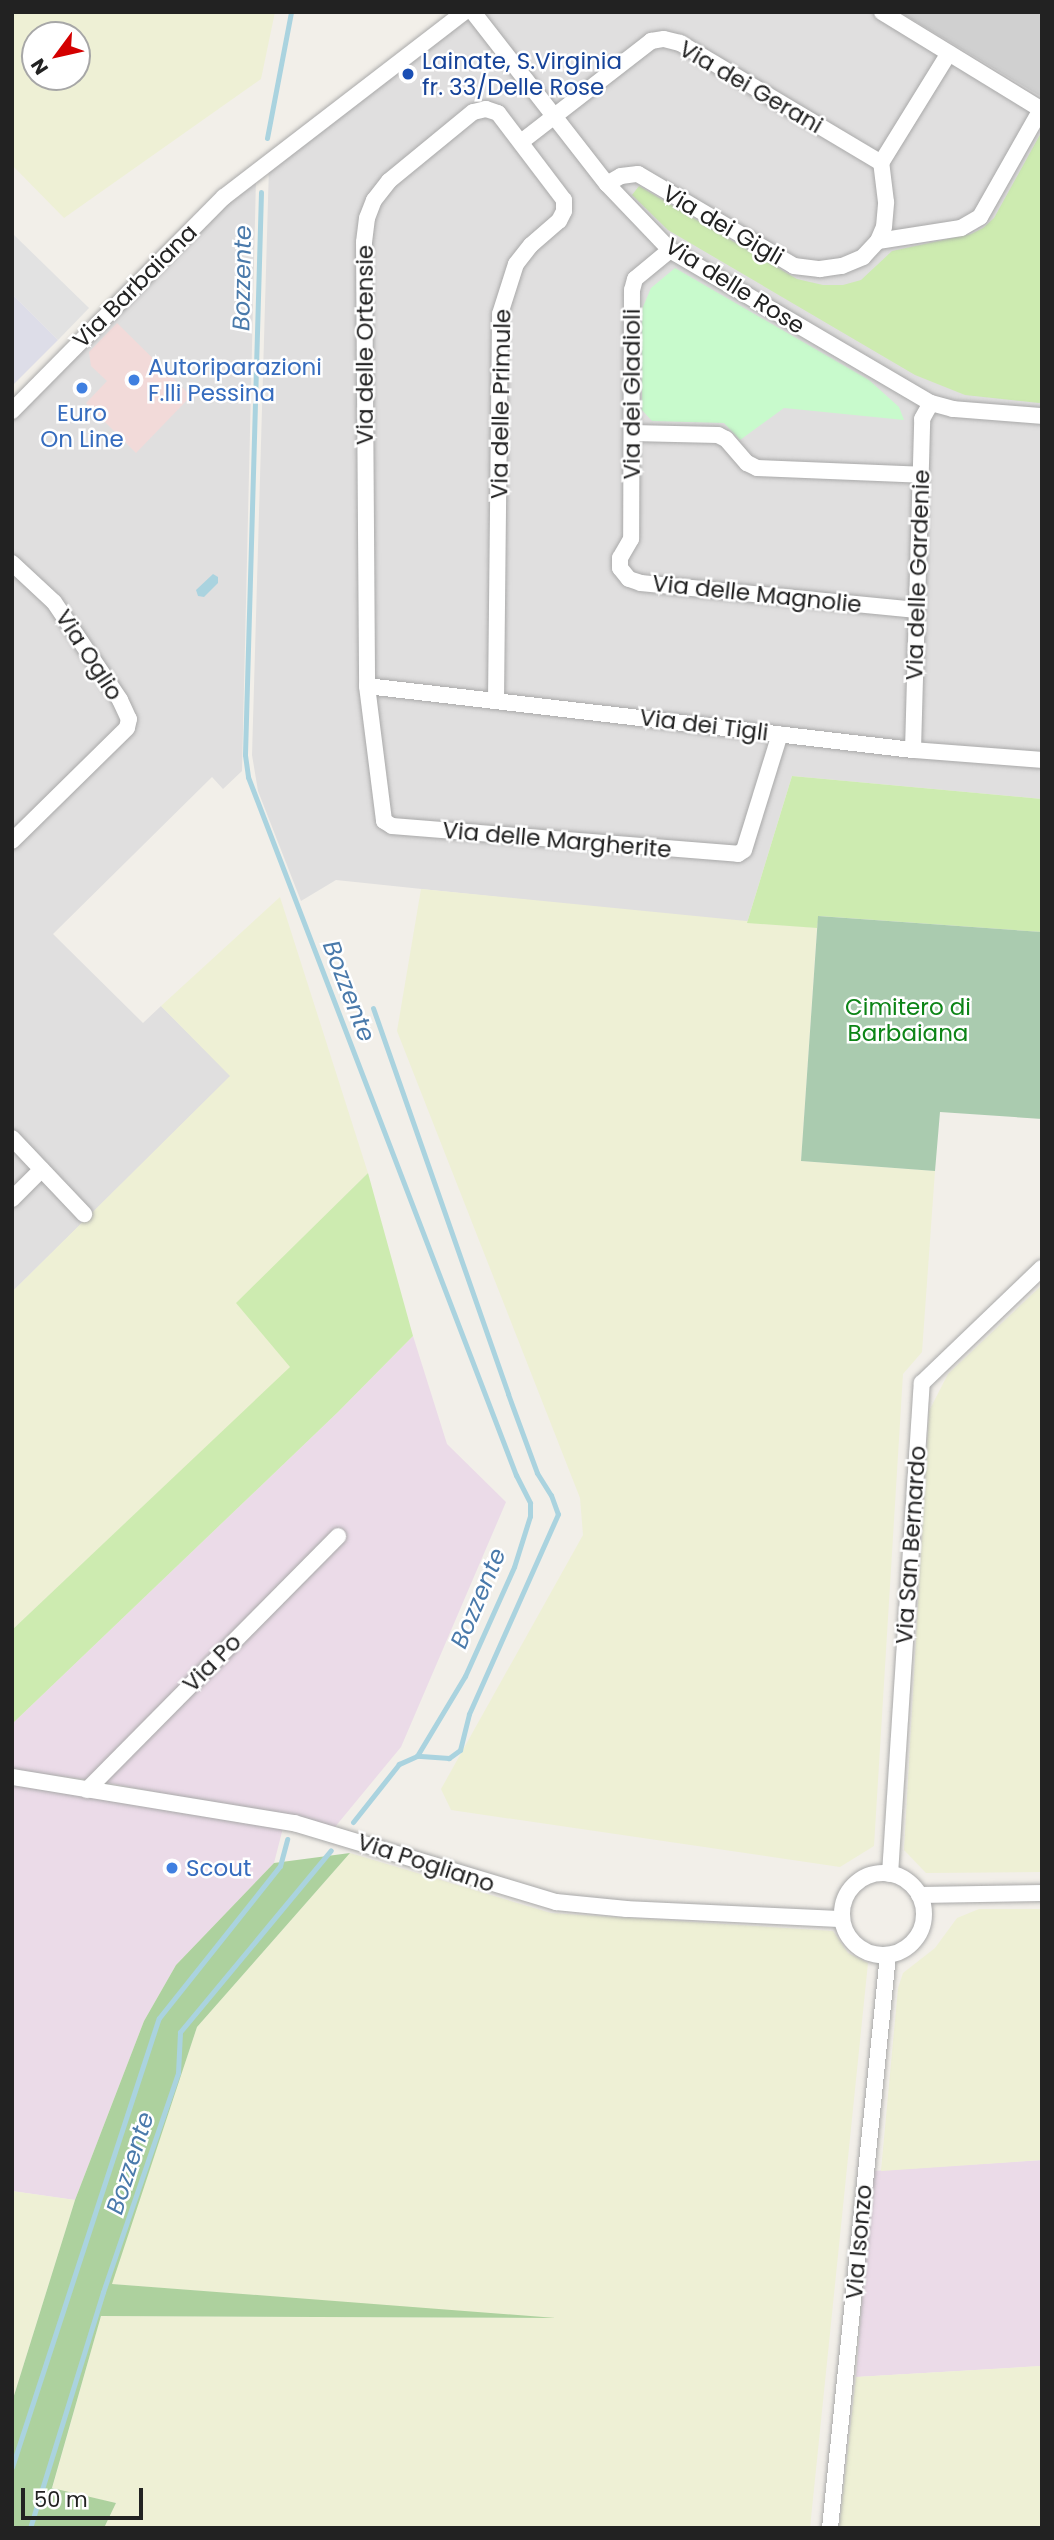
<!DOCTYPE html>
<style>
body{margin:0}
#map{position:relative;width:1054px;height:2540px;overflow:hidden;background:#f2efe9;font-family:Poppins,sans-serif}
div>[style]{position:absolute}
.residential>*{inset:0;background:#e0dfdf}
.commercial>*{inset:0;background:#f2dad9}
.industrial>*{inset:0;background:#ebdbe8}
.religious>*{inset:0;background:#d0d0d0}
.farmland>*{inset:0;background:#eef0d5}
.grass>*{inset:0;background:#cdebb0}
.forest>*{inset:0;background:#add19e}
.cemetery>*{inset:0;background:#aacbaf}
.park>*{inset:0;background:#c8facc}
.parking>*{inset:0;background:#e2e2e2}
.plaza>*{inset:0;background:#dddde8}
.water>*{inset:0;background:#aad3df}
.stream>*{height:5px;margin:-2.5px;padding:0 2.5px;transform-origin:2.5px;border-radius:2.5px;background:#aad3df}
.roads{filter:drop-shadow(0 0 2px #a9a9a9) drop-shadow(0 0 2px #a9a9a9)}
.minor>*{height:16px;margin:-8px;padding:0 8px;transform-origin:8px;border-radius:8px;background:#fff}
.minor>.ring{margin:-8px;padding:0;box-sizing:content-box;background:none;border:16px solid #fff;border-radius:50%}
.dots>*{width:19px;height:19px;translate:-50% -50%;box-sizing:border-box;border:4px solid #fff;border-radius:50%}
span{translate:-50% -50%;white-space:nowrap;text-align:center;line-height:1.15;-webkit-text-stroke:5px #fff;paint-order:stroke}
.transit-label{font-size:23px;color:#164399}
.left{translate:0 -50%;text-align:left}
.street-label{font-size:23px;color:#222}
.shop-label{font-size:23px;color:#366cbe}
.park-label{font-size:23px;color:#0c8416}
.water-label{font-size:24px;color:#4a7aab;font-style:italic}
.frame{position:absolute;inset:0;border:14px solid #222;pointer-events:none}
.north{position:absolute;left:21px;top:21px;width:70px;height:70px;box-sizing:border-box;background:#fff;border:2px solid #a7a7a7;border-radius:50%;rotate:237deg;font-size:19px;font-weight:700;line-height:28px;text-align:center;color:#222}
.north::after{content:'';display:block;margin:auto;width:24px;height:32px;background:#d40000;clip-path:polygon(50% 0,100% 100%,50% 72%,0 100%)}
.scale{position:absolute;left:21px;top:2488px;width:122px;height:32px;box-sizing:border-box;border:4px solid #222;border-top:0;padding-left:9px;font-size:21px;line-height:24px;white-space:nowrap;color:#222;-webkit-text-stroke:5px #fff;paint-order:stroke}
</style>
<div id="map">
<div class="residential">
<div style="clip-path:polygon(461px 12px,1042px 12px,1042px 799px,792px 776px,747px 923px,336px 880px,301px 901px,258px 791px,252px 755px,269px 166px)"></div>
<div style="clip-path:polygon(256px 178px,242px 771px,223px 789px,212px 777px,53px 934px,143px 1023px,161px 1006px,231px 1076px,12px 1292px,12px 415px,228px 199px)"></div>
</div>
<div class="commercial">
<div style="clip-path:polygon(117px 323px,191px 396px,136px 453px,86px 403px,107px 381px,91px 366px,89px 352px)"></div>
</div>
<div class="industrial">
<div style="clip-path:polygon(413px 1336px,447px 1444px,506px 1502px,401px 1747px,335px 1827px,98px 1781px,12px 1770px,12px 1724px,338px 1412px)"></div>
<div style="clip-path:polygon(12px 1784px,283px 1828px,274px 1863px,176px 1965px,144px 2021px,75px 2200px,12px 2191px)"></div>
<div style="clip-path:polygon(1042px 2160px,1042px 2366px,856px 2377px,872px 2171px)"></div>
</div>
<div class="religious">
<div style="clip-path:polygon(900px 12px,1042px 12px,1042px 97px)"></div>
</div>
<div class="farmland">
<div style="clip-path:polygon(evenodd,12px 12px,275px 12px,261px 79px,64px 218px,12px 165px,12px 12px,77px 35px,77px 77px,35px 77px,35px 35px,77px 35px)"></div>
<div style="clip-path:polygon(421px 889px,817px 928px,801px 1161px,935px 1171px,922px 1352px,903px 1374px,874px 1846px,840px 1867px,451px 1810px,441px 1789px,583px 1535px,580px 1498px,397px 1031px)"></div>
<div style="clip-path:polygon(280px 897px,368px 1173px,237px 1303px,291px 1367px,12px 1630px,12px 1292px,230px 1076px,161px 1006px)"></div>
<div style="clip-path:polygon(1042px 1285px,1042px 1872px,926px 1873px,904px 1850px,929px 1411px,948px 1374px)"></div>
<div style="clip-path:polygon(350px 1853px,551px 1913px,833px 1931px,848px 1953px,868px 1963px,810px 2528px,104px 2528px,116px 2503px,52px 2489px,101px 2316px,542px 2318px,111px 2284px,197px 2027px)"></div>
<div style="clip-path:polygon(979px 1909px,1042px 1909px,1042px 2160px,881px 2171px,898px 1988px,903px 1973px,935px 1948px,957px 1918px)"></div>
<div style="clip-path:polygon(12px 2191px,75px 2200px,12px 2402px)"></div>
<div style="clip-path:polygon(1042px 2366px,1042px 2528px,839px 2528px,856px 2377px)"></div>
</div>
<div class="grass">
<div style="clip-path:polygon(1042px 131px,1042px 402px,1039px 403px,965px 395px,915px 375px,668px 230px,632px 195px,639px 186px,797px 279px,823px 285px,843px 285px,861px 280px,892px 251px,971px 234px,983px 228px,994px 218px)"></div>
<div style="clip-path:polygon(792px 776px,1042px 799px,1042px 932px,819px 916px,817px 928px,747px 923px)"></div>
<div style="clip-path:polygon(368px 1173px,413px 1336px,338px 1412px,12px 1724px,12px 1630px,290px 1367px,236px 1303px)"></div>
</div>
<div class="forest">
<div style="clip-path:polygon(350px 1853px,197px 2027px,112px 2284px,556px 2318px,101px 2316px,52px 2488px,116px 2503px,104px 2528px,12px 2528px,12px 2402px,75px 2200px,144px 2021px,176px 1965px,274px 1863px)"></div>
</div>
<div class="cemetery">
<div style="clip-path:polygon(818px 916px,1042px 932px,1042px 1119px,940px 1112px,935px 1171px,801px 1161px)"></div>
</div>
<div class="park">
<div style="clip-path:polygon(675px 268px,869px 380px,899px 407px,904px 420px,784px 408px,740px 440px,724px 423px,652px 421px,642px 410px,642px 309px,651px 288px)"></div>
</div>
<div class="parking">
<div style="clip-path:polygon(12px 233px,89px 308px,58px 340px,12px 294px)"></div>
</div>
<div class="plaza">
<div style="clip-path:polygon(12px 294px,58px 340px,12px 386px)"></div>
</div>
<div class="water">
<div style="clip-path:polygon(213px 574px,218px 577px,218px 583px,204px 597px,198px 596px,196px 590px)"></div>
</div>
<div class="stream">
<div style="left:267px;top:138px;width:128px;rotate:-79.2deg"></div>
<div style="left:261px;top:192px;width:563px;rotate:91.63deg"></div>
<div style="left:245px;top:755px;width:22px;rotate:82deg"></div>
<div style="left:248px;top:777px;width:748px;rotate:69deg"></div>
<div style="left:516px;top:1475px;width:31px;rotate:63deg"></div>
<div style="left:530px;top:1503px;width:13px;rotate:90deg"></div>
<div style="left:530px;top:1516px;width:53px;rotate:107.4deg"></div>
<div style="left:514px;top:1567px;width:120px;rotate:114.2deg"></div>
<div style="left:465px;top:1676px;width:93px;rotate:121deg"></div>
<div style="left:417px;top:1756px;width:20px;rotate:156deg"></div>
<div style="left:399px;top:1764px;width:74px;rotate:128.4deg"></div>
<div style="left:373px;top:1008px;width:409px;rotate:70.7deg"></div>
<div style="left:508px;top:1394px;width:84px;rotate:69.8deg"></div>
<div style="left:537px;top:1473px;width:26px;rotate:58deg"></div>
<div style="left:551px;top:1495px;width:20px;rotate:70deg"></div>
<div style="left:558px;top:1514px;width:219px;rotate:114deg"></div>
<div style="left:469px;top:1714px;width:37px;rotate:104deg"></div>
<div style="left:460px;top:1750px;width:14px;rotate:144deg"></div>
<div style="left:449px;top:1758px;width:32px;rotate:-176deg"></div>
<div style="left:12px;top:2467px;width:472px;rotate:-71.9deg"></div>
<div style="left:159px;top:2018px;width:194px;rotate:-51.5deg"></div>
<div style="left:280px;top:1866px;width:28px;rotate:-75deg"></div>
<div style="left:30px;top:2528px;width:247px;rotate:-72.8deg"></div>
<div style="left:103px;top:2292px;width:231px;rotate:-71.1deg"></div>
<div style="left:178px;top:2073px;width:41px;rotate:-87.2deg"></div>
<div style="left:180px;top:2032px;width:236px;rotate:-50.3deg"></div>
</div>
<div class="roads">
<div class="minor">
<div style="left:473px;top:12px;width:218px;rotate:52.1deg"></div>
<div style="left:607px;top:184px;width:91px;rotate:46.3deg"></div>
<div style="left:670px;top:250px;width:303px;rotate:30.4deg"></div>
<div style="left:931px;top:403px;width:23px;rotate:15deg"></div>
<div style="left:953px;top:409px;width:89px;rotate:4.5deg"></div>
<div style="left:882px;top:12px;width:188px;rotate:31.5deg"></div>
<div style="left:521px;top:142px;width:165px;rotate:-37.8deg"></div>
<div style="left:651px;top:41px;width:13px;rotate:-9deg"></div>
<div style="left:664px;top:39px;width:16px;rotate:14deg"></div>
<div style="left:680px;top:43px;width:234px;rotate:30.8deg"></div>
<div style="left:607px;top:184px;width:16px;rotate:-30deg"></div>
<div style="left:621px;top:176px;width:17px;rotate:-7deg"></div>
<div style="left:638px;top:174px;width:181px;rotate:30.5deg"></div>
<div style="left:794px;top:266px;width:26px;rotate:7deg"></div>
<div style="left:820px;top:269px;width:22px;rotate:-8deg"></div>
<div style="left:842px;top:266px;width:23px;rotate:-23deg"></div>
<div style="left:863px;top:257px;width:22px;rotate:-47deg"></div>
<div style="left:878px;top:241px;width:15px;rotate:-67deg"></div>
<div style="left:884px;top:227px;width:25px;rotate:-85deg"></div>
<div style="left:886px;top:202px;width:39px;rotate:-97deg"></div>
<div style="left:881px;top:163px;width:129px;rotate:-58.3deg"></div>
<div style="left:878px;top:241px;width:84px;rotate:-8.9deg"></div>
<div style="left:961px;top:228px;width:22px;rotate:-30deg"></div>
<div style="left:980px;top:217px;width:124px;rotate:-60.5deg"></div>
<div style="left:670px;top:250px;width:45px;rotate:140.4deg"></div>
<div style="left:635px;top:279px;width:11px;rotate:105deg"></div>
<div style="left:632px;top:290px;width:249px;rotate:90.2deg"></div>
<div style="left:631px;top:539px;width:22px;rotate:120deg"></div>
<div style="left:620px;top:558px;width:10px;rotate:90deg"></div>
<div style="left:620px;top:568px;width:14px;rotate:51deg"></div>
<div style="left:629px;top:579px;width:13px;rotate:18deg"></div>
<div style="left:641px;top:583px;width:277px;rotate:5.6deg"></div>
<div style="left:12px;top:411px;width:301px;rotate:-45.3deg"></div>
<div style="left:224px;top:197px;width:303px;rotate:-37.6deg"></div>
<div style="left:632px;top:433px;width:86px;rotate:1.3deg"></div>
<div style="left:718px;top:435px;width:9px;rotate:27deg"></div>
<div style="left:726px;top:439px;width:32px;rotate:49deg"></div>
<div style="left:747px;top:463px;width:11px;rotate:27deg"></div>
<div style="left:757px;top:468px;width:164px;rotate:2.4deg"></div>
<div style="left:12px;top:563px;width:57px;rotate:42.9deg"></div>
<div style="left:54px;top:602px;width:118px;rotate:56deg"></div>
<div style="left:120px;top:700px;width:21px;rotate:65deg"></div>
<div style="left:129px;top:719px;width:9px;rotate:103deg"></div>
<div style="left:127px;top:728px;width:161px;rotate:135.5deg"></div>
<div style="left:367px;top:686px;width:550px;rotate:6.69deg"></div>
<div style="left:913px;top:750px;width:129px;rotate:4.4deg"></div>
<div style="left:496px;top:701px;width:387px;rotate:-89.4deg"></div>
<div style="left:500px;top:314px;width:52px;rotate:-72.3deg"></div>
<div style="left:516px;top:264px;width:24px;rotate:-52deg"></div>
<div style="left:531px;top:245px;width:37px;rotate:-41deg"></div>
<div style="left:559px;top:221px;width:11px;rotate:-63deg"></div>
<div style="left:564px;top:211px;width:11px;rotate:-90deg"></div>
<div style="left:564px;top:200px;width:109px;rotate:-127.2deg"></div>
<div style="left:498px;top:113px;width:13px;rotate:-162deg"></div>
<div style="left:486px;top:109px;width:13px;rotate:167deg"></div>
<div style="left:473px;top:112px;width:109px;rotate:140.6deg"></div>
<div style="left:389px;top:181px;width:24px;rotate:128deg"></div>
<div style="left:374px;top:200px;width:19px;rotate:111deg"></div>
<div style="left:367px;top:218px;width:24px;rotate:97deg"></div>
<div style="left:364px;top:242px;width:444px;rotate:89.6deg"></div>
<div style="left:367px;top:686px;width:136px;rotate:82.8deg"></div>
<div style="left:384px;top:821px;width:9px;rotate:32deg"></div>
<div style="left:392px;top:826px;width:347px;rotate:4.6deg"></div>
<div style="left:738px;top:854px;width:7px;rotate:-34deg"></div>
<div style="left:744px;top:850px;width:121px;rotate:-72.8deg"></div>
<div style="left:913px;top:750px;width:331px;rotate:-88.4deg"></div>
<div style="left:922px;top:419px;width:18px;rotate:-61deg"></div>
<div style="left:12px;top:1138px;width:105px;rotate:46.5deg"></div>
<div style="left:12px;top:1199px;width:42px;rotate:-45deg"></div>
<div style="left:12px;top:1777px;width:286px;rotate:9.3deg"></div>
<div style="left:294px;top:1823px;width:274px;rotate:16.8deg"></div>
<div style="left:556px;top:1902px;width:71px;rotate:5.6deg"></div>
<div style="left:627px;top:1909px;width:215px;rotate:2.7deg"></div>
<div style="left:87px;top:1790px;width:357px;rotate:-45.3deg"></div>
<div class="ring" style="left:842px;top:1873px;width:66px;height:66px"></div>
<div style="left:890px;top:1874px;width:492px;rotate:-86.3deg"></div>
<div style="left:922px;top:1383px;width:166px;rotate:-43.8deg"></div>
<div style="left:919px;top:1895px;width:123px;rotate:-0.9deg"></div>
<div style="left:830px;top:2528px;width:576px;rotate:-84.22deg"></div>
</div>
</div>
<div class="dots">
<div style="left:408px;top:74px;background:#1a4fb4"></div>
<div style="left:134px;top:380px;background:#3f7fe0"></div>
<div style="left:82px;top:388px;background:#3f7fe0"></div>
<div style="left:172px;top:1868px;background:#3f7fe0"></div>
</div>
<div class="transit-label">
<span class="left" style="left:422px;top:74px">Lainate, S.Virginia<br>fr. 33/Delle Rose</span>
</div>
<div class="street-label">
<span style="left:751px;top:87px;rotate:30deg">Via dei Gerani</span>
<span style="left:723px;top:225px;rotate:30deg">Via dei Gigli</span>
<span style="left:135px;top:286px;rotate:-45deg">Via Barbaiana</span>
<span style="left:735px;top:286px;rotate:32deg">Via delle Rose</span>
<span style="left:365px;top:345px;rotate:-90deg">Via delle Ortensie</span>
<span style="left:632px;top:394px;rotate:-90deg">Via dei Gladioli</span>
<span style="left:501px;top:404px;rotate:-89deg">Via delle Primule</span>
<span style="left:918px;top:575px;rotate:-88deg">Via delle Gardenie</span>
<span style="left:757px;top:594px;rotate:6deg">Via delle Magnolie</span>
<span style="left:89px;top:655px;rotate:57deg">Via Oglio</span>
<span style="left:704px;top:725px;rotate:7deg">Via dei Tigli</span>
<span style="left:557px;top:840px;rotate:5deg">Via delle Margherite</span>
<span style="left:911px;top:1545px;rotate:-86deg">Via San Bernardo</span>
<span style="left:212px;top:1663px;rotate:-45deg">Via Po</span>
<span style="left:426px;top:1863px;rotate:18deg">Via Pogliano</span>
<span style="left:859px;top:2242px;rotate:-85deg">Via Isonzo</span>
</div>
<div class="shop-label">
<span class="left" style="left:148px;top:380px">Autoriparazioni<br>F.lli Pessina</span>
<span style="left:82px;top:426px">Euro<br>On Line</span>
<span class="left" style="left:186px;top:1868px">Scout</span>
</div>
<div class="park-label">
<span style="left:908px;top:1020px">Cimitero di<br>Barbaiana</span>
</div>
<div class="water-label">
<span style="left:242px;top:278px;rotate:-89deg">Bozzente</span>
<span style="left:349px;top:991px;rotate:69deg">Bozzente</span>
<span style="left:478px;top:1598px;rotate:-67deg">Bozzente</span>
<span style="left:130px;top:2163px;rotate:-72deg">Bozzente</span>
</div>
<div class="frame"></div>
<div class="north">N</div>
<div class="scale">50 m</div>
</div>
